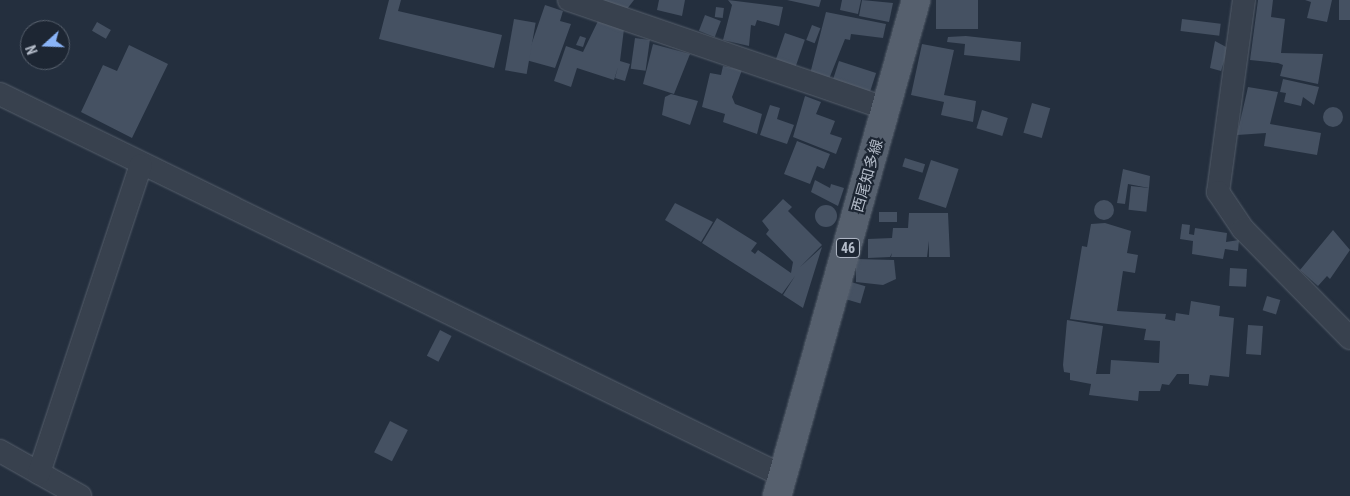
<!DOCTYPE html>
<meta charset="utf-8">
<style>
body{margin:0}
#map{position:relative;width:1350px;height:496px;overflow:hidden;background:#242f3e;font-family:"Roboto Condensed","Noto Sans JP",sans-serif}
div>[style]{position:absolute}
.building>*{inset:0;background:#455162;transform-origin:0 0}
.round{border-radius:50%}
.roads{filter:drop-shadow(0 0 1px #565f6c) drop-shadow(0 0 1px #565f6c)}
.minor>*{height:22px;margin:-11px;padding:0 11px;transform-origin:11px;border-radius:11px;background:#38414e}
.primary>*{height:28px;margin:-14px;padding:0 14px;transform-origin:14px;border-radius:14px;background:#56606e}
span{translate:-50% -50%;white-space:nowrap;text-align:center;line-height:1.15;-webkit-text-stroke:4.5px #1d2633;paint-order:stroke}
.shield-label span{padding:1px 4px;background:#1d2633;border:1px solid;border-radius:4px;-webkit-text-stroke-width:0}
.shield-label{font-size:14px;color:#b4bcc9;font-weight:700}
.street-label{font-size:15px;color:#b4bcc9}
.north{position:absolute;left:20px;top:20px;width:50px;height:50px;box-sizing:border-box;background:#1d2633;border:1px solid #59626f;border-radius:50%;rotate:250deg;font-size:14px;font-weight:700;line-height:20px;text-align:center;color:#b4bcc9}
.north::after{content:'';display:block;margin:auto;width:18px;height:22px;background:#8ab4f8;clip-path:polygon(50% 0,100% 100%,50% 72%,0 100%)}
</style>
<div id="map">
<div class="building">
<div style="clip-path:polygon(389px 0,401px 0,398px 11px,502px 35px,494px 68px,379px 39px)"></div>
<div style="clip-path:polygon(601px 0,634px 0,627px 9px)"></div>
<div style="clip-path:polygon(659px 0,685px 0,682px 16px,657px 10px)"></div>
<div style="clip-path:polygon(728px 0,783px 7px,779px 26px,757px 20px,755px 26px,751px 25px,749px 46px,723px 40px,732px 5px)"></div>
<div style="clip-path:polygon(787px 0,821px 0,819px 7px)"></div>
<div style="clip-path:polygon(842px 0,861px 0,858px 14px,840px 10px)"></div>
<div style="clip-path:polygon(862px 0,893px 3px,889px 22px,859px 16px)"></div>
<div style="left:936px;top:0;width:42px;height:29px"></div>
<div style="clip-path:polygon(1258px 0,1273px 0,1271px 17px,1285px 19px,1281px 53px,1323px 54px,1318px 84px,1280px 76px,1283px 65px,1278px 63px,1250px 60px)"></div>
<div style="clip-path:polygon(1332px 0,1327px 22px,1307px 18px,1311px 2px,1305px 0)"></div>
<div style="left:1339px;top:0;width:11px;height:20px"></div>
<div style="clip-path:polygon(545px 5px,563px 11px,560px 21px,571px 24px,555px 68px,526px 60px)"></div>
<div style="left:716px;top:7px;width:8px;height:10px;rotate:7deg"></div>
<div style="clip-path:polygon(826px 12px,886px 24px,883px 38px,851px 34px,850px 40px,845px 39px,829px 79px,810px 74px)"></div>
<div style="left:705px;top:15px;width:17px;height:17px;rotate:21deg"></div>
<div style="left:514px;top:19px;width:22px;height:52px;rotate:10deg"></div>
<div style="left:1182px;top:19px;width:39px;height:12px;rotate:7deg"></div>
<div style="clip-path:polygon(598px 21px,624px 29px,620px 61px,630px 64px,625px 81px,615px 78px,618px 67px,614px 80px,577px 68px,571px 87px,554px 81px,566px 46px,583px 52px)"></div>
<div style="left:97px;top:22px;width:16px;height:10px;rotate:30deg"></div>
<div style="left:812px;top:25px;width:9px;height:16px;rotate:21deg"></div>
<div style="left:785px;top:33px;width:21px;height:31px;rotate:19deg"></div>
<div style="clip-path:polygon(580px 36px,586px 38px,583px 47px,576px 45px)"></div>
<div style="clip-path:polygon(966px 36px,1021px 42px,1020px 61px,964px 55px,965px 44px,947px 42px,948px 37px)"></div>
<div style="left:635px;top:38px;width:15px;height:31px;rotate:8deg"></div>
<div style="clip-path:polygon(1215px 41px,1228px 48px,1221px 71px,1210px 68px)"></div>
<div style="clip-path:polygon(653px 44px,690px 54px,674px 94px,643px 84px)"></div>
<div style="clip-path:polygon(922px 44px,954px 50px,944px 95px,976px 101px,973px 122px,941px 115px,944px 102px,911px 95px)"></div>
<div style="clip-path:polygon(129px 45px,168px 64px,132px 138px,81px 112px,103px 65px,117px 71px)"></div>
<div style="left:839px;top:61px;width:39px;height:22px;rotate:18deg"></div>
<div style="clip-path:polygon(723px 66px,742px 70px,732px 97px,735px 104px,762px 114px,757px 134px,723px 122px,725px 114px,702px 107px,710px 73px,721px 75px)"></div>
<div style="clip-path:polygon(1283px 79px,1319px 87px,1314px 105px,1303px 97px,1301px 106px,1284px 102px,1286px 93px,1280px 92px)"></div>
<div style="clip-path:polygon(1248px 87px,1278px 92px,1270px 124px,1321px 133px,1317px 155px,1264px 146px,1266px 133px,1237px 135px)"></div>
<div style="clip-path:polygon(671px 94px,698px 101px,690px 125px,662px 115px,665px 97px)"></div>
<div style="clip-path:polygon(805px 96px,821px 102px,816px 114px,835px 121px,830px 134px,842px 138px,836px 154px,793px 137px)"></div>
<div style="left:1032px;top:103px;width:19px;height:31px;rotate:16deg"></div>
<div style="clip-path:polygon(770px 105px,780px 108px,777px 119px,794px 125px,787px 144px,760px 135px)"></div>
<div class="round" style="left:1323px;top:107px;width:20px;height:20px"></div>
<div style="left:982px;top:110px;width:27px;height:19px;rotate:17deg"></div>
<div style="clip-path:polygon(797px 141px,830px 154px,824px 169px,817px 166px,810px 184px,784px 174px)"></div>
<div style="left:905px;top:158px;width:21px;height:9px;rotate:17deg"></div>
<div style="left:931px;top:160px;width:29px;height:41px;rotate:18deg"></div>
<div style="clip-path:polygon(1123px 169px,1150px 176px,1149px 188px,1128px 184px,1125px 204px,1117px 203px)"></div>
<div style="clip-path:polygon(815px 180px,830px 188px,831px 184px,844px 188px,838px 206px,811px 192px)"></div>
<div style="left:1131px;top:186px;width:18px;height:24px;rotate:6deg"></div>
<div style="clip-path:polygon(783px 199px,792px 207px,788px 211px,822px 245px,799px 268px,822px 247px,803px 308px,783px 295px,795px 276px,782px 294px,702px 243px,717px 218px,757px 243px,751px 251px,755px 254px,758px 250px,791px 273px,793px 262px,766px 234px,769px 230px,762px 221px)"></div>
<div class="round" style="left:1094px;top:200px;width:20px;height:20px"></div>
<div style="clip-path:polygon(675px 203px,713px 222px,701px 242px,665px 220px)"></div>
<div class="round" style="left:815px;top:205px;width:22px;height:22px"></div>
<div style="left:897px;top:212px;width:10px;height:18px;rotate:90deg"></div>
<div style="clip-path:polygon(909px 213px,948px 213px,950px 257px,929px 257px,929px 241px,927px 257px,891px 257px,892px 253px,890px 257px,868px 258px,868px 239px,892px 238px,893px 228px,908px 228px)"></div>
<div style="clip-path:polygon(1105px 223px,1131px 231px,1127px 253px,1138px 255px,1135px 273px,1123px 271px,1117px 311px,1166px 314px,1165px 319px,1175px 321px,1176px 313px,1189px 315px,1191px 301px,1220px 306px,1219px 316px,1234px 318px,1229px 377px,1210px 375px,1208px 386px,1189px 384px,1189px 374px,1177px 374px,1169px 385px,1162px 384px,1160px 391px,1139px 391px,1138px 401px,1089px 395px,1091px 384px,1070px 380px,1070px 373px,1064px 372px,1063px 365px,1067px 320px,1103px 326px,1096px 374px,1110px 374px,1111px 360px,1159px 363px,1160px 341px,1144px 340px,1146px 329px,1070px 319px,1082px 246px,1087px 247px,1091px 224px)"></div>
<div style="clip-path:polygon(1182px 224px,1190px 225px,1189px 234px,1194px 235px,1195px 228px,1227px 233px,1226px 242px,1239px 240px,1238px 251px,1225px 249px,1223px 259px,1192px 254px,1193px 241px,1180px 239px)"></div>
<div style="clip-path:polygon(1333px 230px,1350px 250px,1330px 279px,1327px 276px,1318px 286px,1300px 270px)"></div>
<div style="clip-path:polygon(856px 259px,894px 260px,896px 279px,883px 285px,856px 282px)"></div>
<div style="left:1230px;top:268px;width:17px;height:18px;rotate:3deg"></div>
<div style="left:851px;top:282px;width:15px;height:18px;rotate:16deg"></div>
<div style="left:1267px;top:296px;width:14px;height:15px;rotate:17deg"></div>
<div style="left:1248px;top:325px;width:15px;height:29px;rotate:4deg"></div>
<div style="left:440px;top:330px;width:13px;height:29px;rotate:27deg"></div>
<div style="left:390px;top:421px;width:20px;height:35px;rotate:27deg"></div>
</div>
<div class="roads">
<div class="minor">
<div style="left:569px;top:0;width:337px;rotate:18.9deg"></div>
<div style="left:1244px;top:0;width:194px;rotate:97.7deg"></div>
<div style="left:1218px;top:192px;width:45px;rotate:56deg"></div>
<div style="left:1243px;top:229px;width:153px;rotate:45.5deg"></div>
<div style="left:0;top:94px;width:871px;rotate:26.01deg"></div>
<div style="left:0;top:451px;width:92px;rotate:29.4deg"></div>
<div style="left:39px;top:473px;width:324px;rotate:-71.7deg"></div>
</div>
<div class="primary">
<div style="left:777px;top:496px;width:515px;rotate:-74.34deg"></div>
</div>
</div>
<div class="shield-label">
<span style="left:848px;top:248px">46</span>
</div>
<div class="street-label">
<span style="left:868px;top:176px;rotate:-74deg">西尾知多線</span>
</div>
<div class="north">N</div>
</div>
